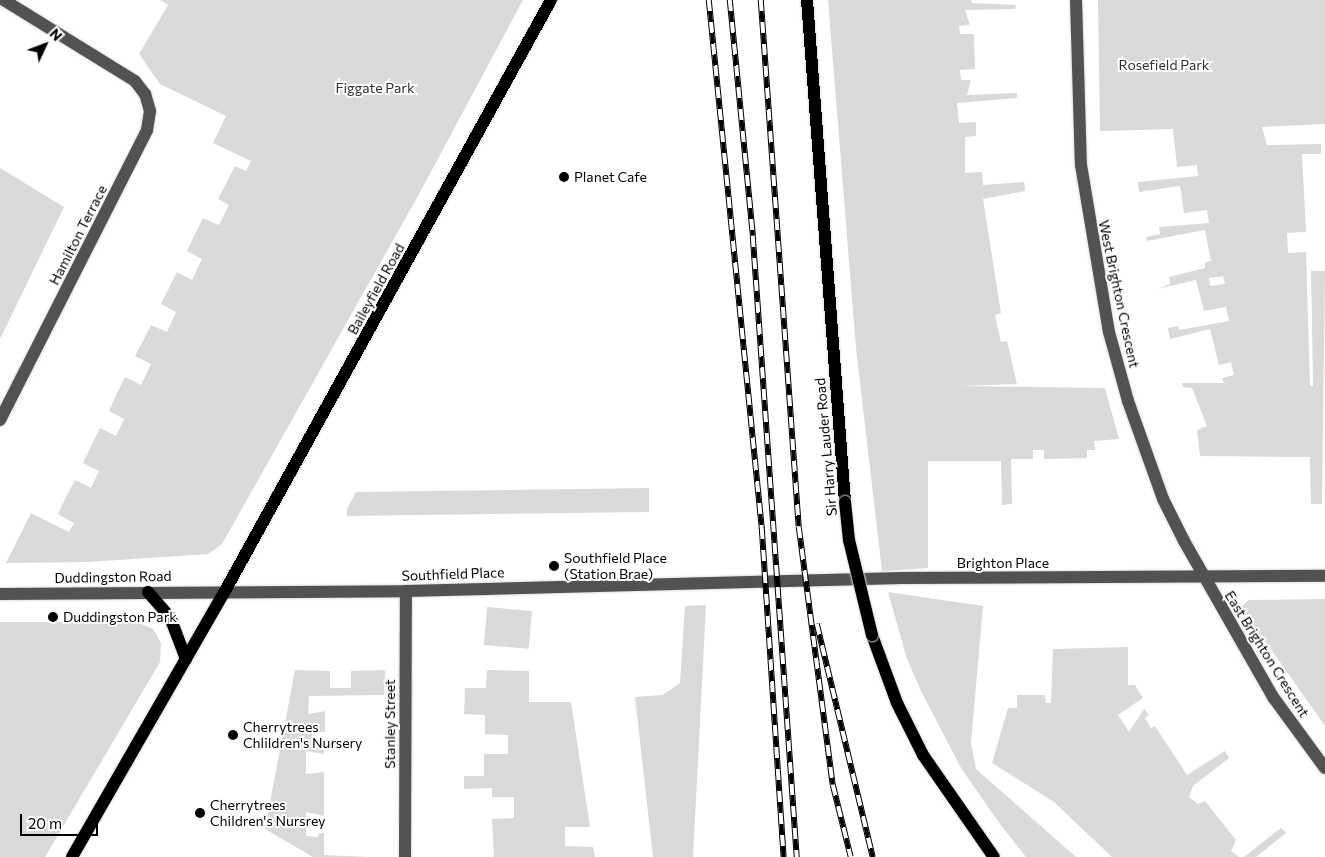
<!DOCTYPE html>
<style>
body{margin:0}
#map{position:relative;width:1325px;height:857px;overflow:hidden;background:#fff;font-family:Commissioner,sans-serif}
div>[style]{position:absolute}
.green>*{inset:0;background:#d9d9d9;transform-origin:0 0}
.roads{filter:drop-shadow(0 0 1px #dbdbdb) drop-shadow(0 0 1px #dbdbdb)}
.minor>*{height:12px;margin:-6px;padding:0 6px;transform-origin:6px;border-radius:6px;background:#525252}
.major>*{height:12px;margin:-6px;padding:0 6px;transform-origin:6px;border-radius:6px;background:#000}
.rail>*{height:5.5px;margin-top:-2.75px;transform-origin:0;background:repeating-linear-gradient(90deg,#fff 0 11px,#000 0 22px);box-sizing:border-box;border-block:1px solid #000}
.bridges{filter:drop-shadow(0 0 1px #dbdbdb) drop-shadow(0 0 1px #dbdbdb)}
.major-bridge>*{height:12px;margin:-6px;padding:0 6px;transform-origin:6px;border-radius:6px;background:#000}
.dots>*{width:14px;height:14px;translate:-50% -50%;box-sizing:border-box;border:2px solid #fff;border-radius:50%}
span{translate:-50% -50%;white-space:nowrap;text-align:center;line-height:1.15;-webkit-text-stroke:4px #fff;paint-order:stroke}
.park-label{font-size:14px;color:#303030}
.poi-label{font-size:14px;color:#000}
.left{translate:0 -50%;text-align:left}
.street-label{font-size:14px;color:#000}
.north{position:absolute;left:20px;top:20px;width:50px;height:50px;-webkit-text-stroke:4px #fff;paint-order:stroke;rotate:47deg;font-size:14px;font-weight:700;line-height:20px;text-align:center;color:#000}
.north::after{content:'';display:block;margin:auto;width:18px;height:22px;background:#000;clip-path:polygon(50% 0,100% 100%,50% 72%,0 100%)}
.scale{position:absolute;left:20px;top:814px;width:78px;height:22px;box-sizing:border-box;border:2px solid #000;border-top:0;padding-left:6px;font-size:15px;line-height:18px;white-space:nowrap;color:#000;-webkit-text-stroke:4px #fff;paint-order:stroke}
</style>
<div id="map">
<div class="green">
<div style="clip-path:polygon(160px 0,523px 0,418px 196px,222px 544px,208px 554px,88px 562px,6px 563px,31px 513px,69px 532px,74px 523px,58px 514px,66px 497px,75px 480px,91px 488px,99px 471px,83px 463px,100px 428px,116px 436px,124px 419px,109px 411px,117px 393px,125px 377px,141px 385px,151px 364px,135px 356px,151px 325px,167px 332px,176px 312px,161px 304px,177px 272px,192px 280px,202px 259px,187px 251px,195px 234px,203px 218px,219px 225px,229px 205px,218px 199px,235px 166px,246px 171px,251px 161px,213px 143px,226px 116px,160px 84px,139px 54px,168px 5px)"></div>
<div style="clip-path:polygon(828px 0,971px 0,972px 3px,1016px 5px,1015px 9px,965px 10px,970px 25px,959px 26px,960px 34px,974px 34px,975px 69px,960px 70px,961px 80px,971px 80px,967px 95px,1017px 93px,1017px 98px,957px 103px,959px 123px,976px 122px,976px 136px,965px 137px,965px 173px,982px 172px,983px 185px,1024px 182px,1025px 191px,983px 199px,1001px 313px,995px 315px,1001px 342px,1007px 341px,1017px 384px,959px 386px,1105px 388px,1119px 439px,1094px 441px,1095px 450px,1087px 450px,1087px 458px,1044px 459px,1044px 450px,1033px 450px,1033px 459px,1011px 459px,1012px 504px,1002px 505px,1001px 461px,928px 461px,928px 568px,882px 571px,856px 348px)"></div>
<div style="clip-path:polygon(evenodd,1098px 0,1325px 0,1325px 124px,1262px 127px,1267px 145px,1321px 144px,1321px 154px,1302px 154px,1306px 232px,1287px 233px,1288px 253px,1306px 252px,1310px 386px,1313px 386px,1311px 271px,1325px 271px,1322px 504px,1311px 504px,1310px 457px,1200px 456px,1197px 430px,1207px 426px,1192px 388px,1183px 387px,1182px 383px,1224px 383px,1222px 378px,1234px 375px,1231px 362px,1219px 365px,1210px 329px,1170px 339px,1168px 328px,1178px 326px,1179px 330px,1229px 321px,1226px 307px,1204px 311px,1196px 280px,1157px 289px,1170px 284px,1169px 277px,1205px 268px,1205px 262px,1211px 261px,1205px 230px,1147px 241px,1146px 237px,1160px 234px,1159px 227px,1209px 223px,1207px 210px,1184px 213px,1180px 186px,1139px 192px,1138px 182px,1198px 176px,1197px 165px,1177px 167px,1173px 129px,1100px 131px,1098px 0,1223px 276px,1225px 284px,1210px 286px,1209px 278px,1223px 276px)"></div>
<div style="clip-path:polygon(0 168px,64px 207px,0 339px)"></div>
<div style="clip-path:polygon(649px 488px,649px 512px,347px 516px,347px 509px,356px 492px)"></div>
<div style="clip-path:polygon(888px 592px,983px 606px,971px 743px,976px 769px,1076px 857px,1026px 857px,1000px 824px,961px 768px,921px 691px,907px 659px)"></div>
<div style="clip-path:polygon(1325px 599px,1325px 726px,1241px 607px,1249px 600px)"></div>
<div style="clip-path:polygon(706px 605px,693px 857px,653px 857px,635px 697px,662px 695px,680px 683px,685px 606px)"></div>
<div style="left:532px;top:611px;width:38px;height:45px;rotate:95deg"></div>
<div style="clip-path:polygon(0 622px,136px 622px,153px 629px,161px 643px,160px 662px,45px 857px,0 857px)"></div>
<div style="clip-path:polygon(1128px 647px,1128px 685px,1135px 685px,1143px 698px,1118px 715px,1129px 732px,1144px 709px,1149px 715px,1145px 718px,1151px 728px,1155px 726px,1187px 775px,1225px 751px,1229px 758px,1193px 786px,1189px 797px,1198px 804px,1205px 801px,1236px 840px,1231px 851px,1239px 857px,1112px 857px,1054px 802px,992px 763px,1008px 708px,1017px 708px,1017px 695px,1045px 695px,1046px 703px,1051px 703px,1053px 649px)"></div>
<div style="clip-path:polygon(295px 670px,330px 671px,330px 688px,351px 688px,351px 671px,385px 670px,384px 695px,309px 696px,308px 714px,325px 711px,325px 732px,312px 732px,313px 742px,324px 743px,324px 754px,306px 751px,306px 774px,324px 772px,324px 816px,306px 812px,306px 836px,318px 837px,319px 833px,324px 833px,324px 855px,369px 857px,313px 857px,265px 829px)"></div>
<div style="clip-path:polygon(487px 670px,529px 671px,529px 702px,571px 702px,590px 827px,565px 827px,565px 846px,593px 847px,595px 857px,494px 857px,492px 819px,514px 818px,514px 797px,492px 797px,492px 788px,464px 789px,464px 776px,484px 776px,484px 754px,508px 754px,508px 735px,485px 734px,485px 715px,464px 714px,465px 688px,486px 688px)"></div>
<div style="clip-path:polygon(1281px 828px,1286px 833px,1256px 857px,1244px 857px)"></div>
</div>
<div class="roads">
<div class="minor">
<div style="left:1076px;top:0;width:165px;rotate:88.3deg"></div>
<div style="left:1081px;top:165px;width:169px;rotate:80.5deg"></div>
<div style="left:1109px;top:332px;width:72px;rotate:74.6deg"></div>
<div style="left:1128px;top:401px;width:104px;rotate:70.3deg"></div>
<div style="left:1163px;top:499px;width:47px;rotate:63.4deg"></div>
<div style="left:1184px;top:541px;width:180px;rotate:60.3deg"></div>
<div style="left:1273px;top:697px;width:88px;rotate:53.8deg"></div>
<div style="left:0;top:420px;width:325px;rotate:-63.1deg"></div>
<div style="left:147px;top:130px;width:19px;rotate:-81deg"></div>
<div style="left:150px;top:111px;width:18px;rotate:-106deg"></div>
<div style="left:145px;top:94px;width:16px;rotate:-128deg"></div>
<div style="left:135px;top:81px;width:154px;rotate:-148.3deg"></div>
<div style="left:0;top:594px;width:406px;rotate:-0.4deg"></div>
<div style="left:406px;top:591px;width:496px;rotate:-1.5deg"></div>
<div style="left:902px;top:578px;width:423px;rotate:-0.3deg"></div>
<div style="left:405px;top:857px;width:266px;rotate:-89.8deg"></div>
</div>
<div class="major">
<div style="left:807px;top:0;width:503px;rotate:85.67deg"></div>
<div style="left:148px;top:592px;width:33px;rotate:49deg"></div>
<div style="left:170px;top:617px;width:45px;rotate:69.1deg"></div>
<div style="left:872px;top:635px;width:72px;rotate:69.8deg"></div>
<div style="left:897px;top:703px;width:58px;rotate:63.4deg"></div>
<div style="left:923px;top:755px;width:124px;rotate:55.2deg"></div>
<div style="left:72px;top:857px;width:307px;rotate:-60.1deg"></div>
<div style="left:225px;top:591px;width:675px;rotate:-61.12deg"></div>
</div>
</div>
<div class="rail">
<div style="left:709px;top:0;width:531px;rotate:84.27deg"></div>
<div style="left:762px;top:528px;width:330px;rotate:86.2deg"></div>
<div style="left:730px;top:0;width:237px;rotate:84.4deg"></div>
<div style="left:753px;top:236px;width:623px;rotate:85.95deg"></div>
<div style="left:761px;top:0;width:528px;rotate:85.88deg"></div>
<div style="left:799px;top:527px;width:260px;rotate:82.5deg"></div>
<div style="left:833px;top:785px;width:74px;rotate:76deg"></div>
<div style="left:817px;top:624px;width:240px;rotate:76.5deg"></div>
</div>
<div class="bridges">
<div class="major-bridge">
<div style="left:845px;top:502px;width:38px;rotate:84deg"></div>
<div style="left:849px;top:540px;width:98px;rotate:76.4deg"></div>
</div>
</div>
<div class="dots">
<div style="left:564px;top:177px;background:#000"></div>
<div style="left:554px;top:566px;background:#000"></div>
<div style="left:53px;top:617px;background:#000"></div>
<div style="left:233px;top:735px;background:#000"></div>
<div style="left:200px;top:813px;background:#000"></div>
</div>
<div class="park-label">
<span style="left:1164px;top:65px">Rosefield Park</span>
<span style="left:375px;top:88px">Figgate Park</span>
</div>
<div class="poi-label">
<span class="left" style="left:574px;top:177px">Planet Cafe</span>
<span class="left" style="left:564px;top:566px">Southfield Place<br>(Station Brae)</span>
<span class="left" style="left:63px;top:617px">Duddingston Park</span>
<span class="left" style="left:243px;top:735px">Cherrytrees<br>Chlildren's Nursery</span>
<span class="left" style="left:210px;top:813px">Cherrytrees<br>Children's Nursrey</span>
</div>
<div class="street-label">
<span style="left:78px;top:235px;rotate:-63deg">Hamilton Terrace</span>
<span style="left:376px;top:289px;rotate:-61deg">Baileyfield Road</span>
<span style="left:1119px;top:294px;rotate:78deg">West Brighton Crescent</span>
<span style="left:826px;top:447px;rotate:-95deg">Sir Harry Lauder Road</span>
<span style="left:1003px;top:563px">Brighton Place</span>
<span style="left:453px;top:574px;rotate:-2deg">Southfield Place</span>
<span style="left:113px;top:577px;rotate:-1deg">Duddingston Road</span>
<span style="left:1267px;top:654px;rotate:58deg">East Brighton Crescent</span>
<span style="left:390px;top:724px;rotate:-90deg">Stanley Street</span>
</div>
<div class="north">N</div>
<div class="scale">20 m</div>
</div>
